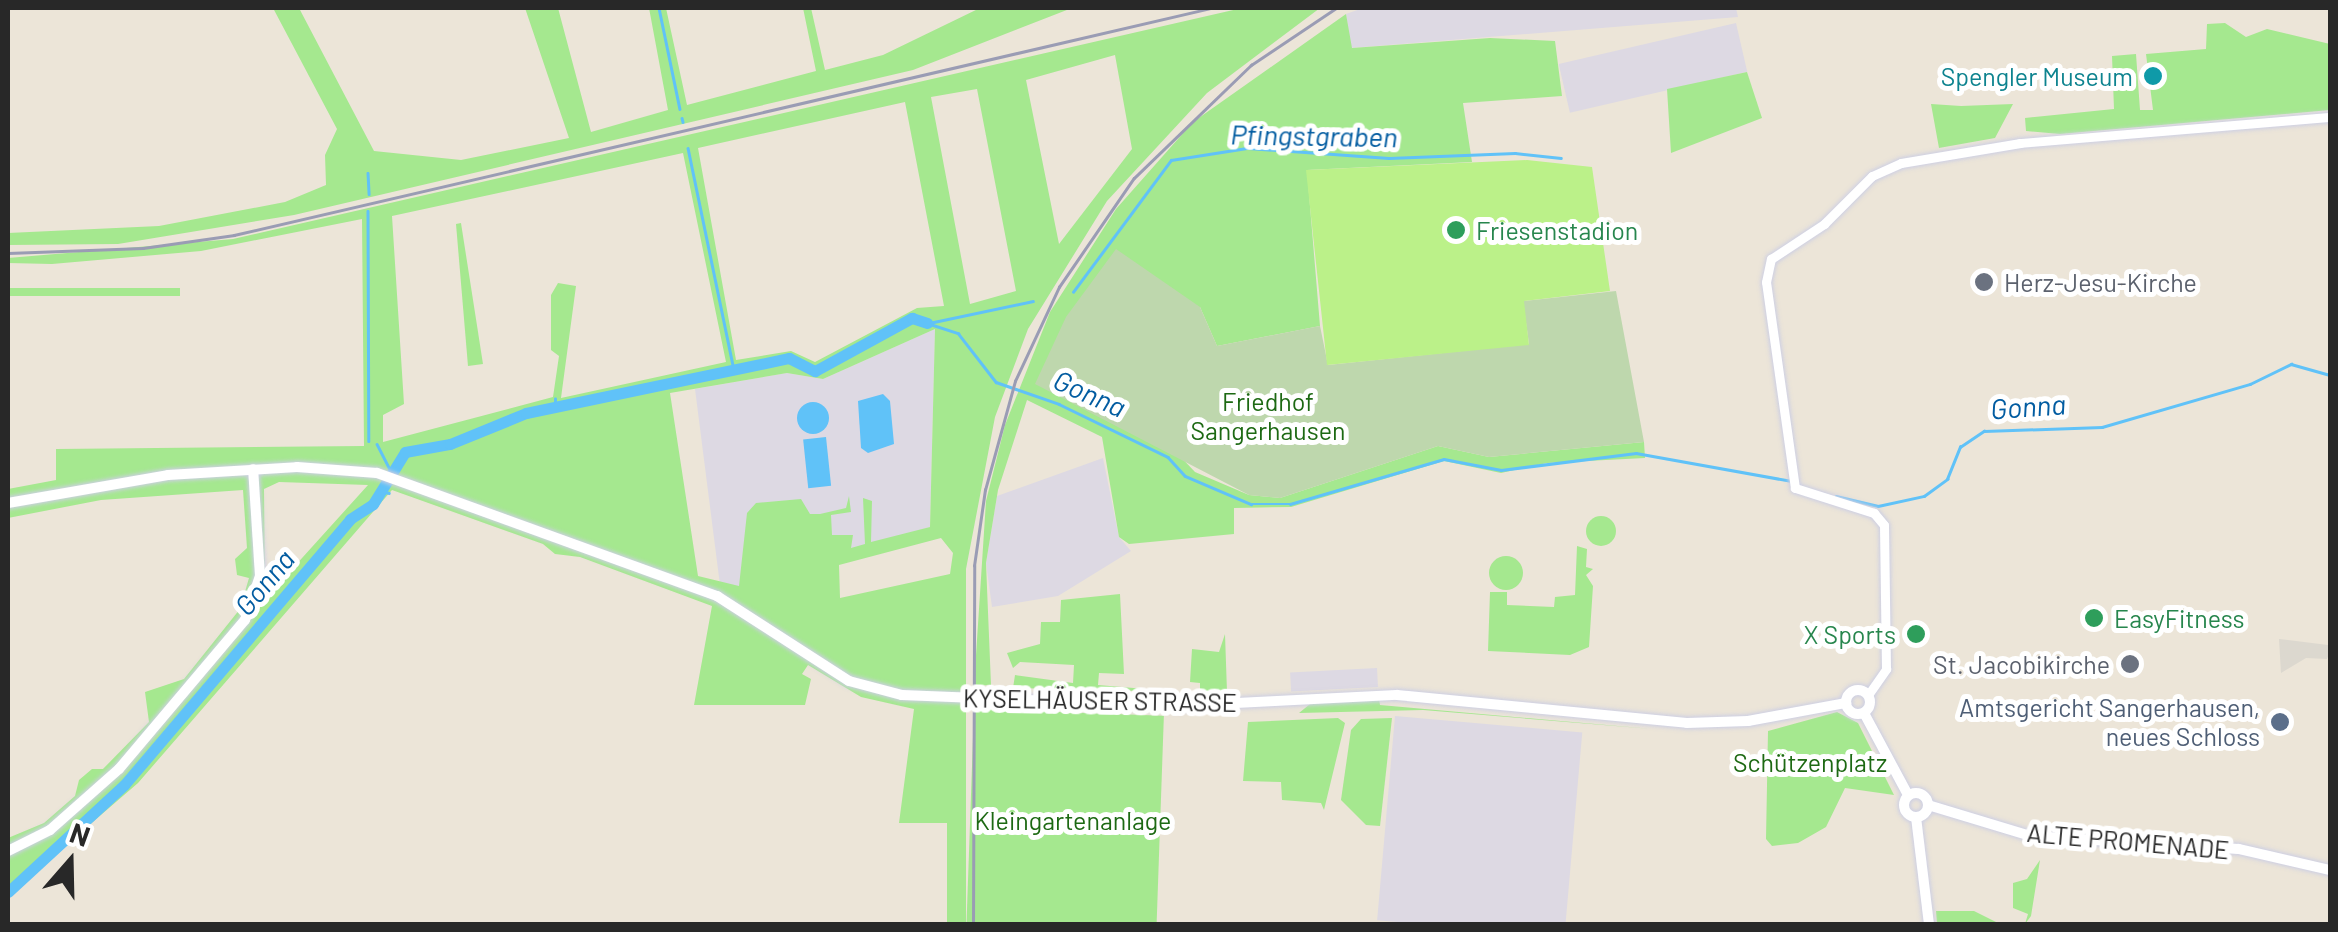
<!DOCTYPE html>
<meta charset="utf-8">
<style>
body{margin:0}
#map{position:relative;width:2338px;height:932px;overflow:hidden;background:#ece5d8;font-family:Barlow,sans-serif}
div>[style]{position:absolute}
.industrial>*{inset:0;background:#ddd9e3;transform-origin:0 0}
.green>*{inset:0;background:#a5e88f;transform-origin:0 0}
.round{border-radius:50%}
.cemetery>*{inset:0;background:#bed7ad}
.pitch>*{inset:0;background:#bbf189}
.plaza>*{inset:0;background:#dcd8cf}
.water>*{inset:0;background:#60c2f8;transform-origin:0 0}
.stream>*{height:2.5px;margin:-1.25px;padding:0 1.25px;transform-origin:1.25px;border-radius:1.25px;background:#60c2f8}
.river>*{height:11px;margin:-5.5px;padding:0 5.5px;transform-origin:5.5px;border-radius:5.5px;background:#60c2f8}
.roads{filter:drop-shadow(0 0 2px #cdcfe3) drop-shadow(0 0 2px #cdcfe3)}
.tertiary>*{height:9px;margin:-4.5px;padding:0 4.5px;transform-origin:4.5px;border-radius:4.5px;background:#fff}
.secondary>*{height:10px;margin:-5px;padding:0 5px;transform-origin:5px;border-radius:5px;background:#fff}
.secondary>.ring{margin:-5px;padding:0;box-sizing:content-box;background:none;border:10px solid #fff;border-radius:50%}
.rail>*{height:2.5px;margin:-1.25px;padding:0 1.25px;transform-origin:1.25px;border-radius:1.25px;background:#9a9cb4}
.dots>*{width:28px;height:28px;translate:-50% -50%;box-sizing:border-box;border:5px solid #fff;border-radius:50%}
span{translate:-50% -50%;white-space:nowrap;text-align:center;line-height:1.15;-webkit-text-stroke:10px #fff;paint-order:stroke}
.culture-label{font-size:25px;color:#0d838f}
.right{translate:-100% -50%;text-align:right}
.leisure-label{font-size:25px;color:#27864d}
.left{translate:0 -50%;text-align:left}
.worship-label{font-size:25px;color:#5b616d}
.park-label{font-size:25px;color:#1d6913}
.street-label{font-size:25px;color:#282828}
.service-label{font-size:25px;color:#4e5e75}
.water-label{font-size:28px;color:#025ca1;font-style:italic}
.frame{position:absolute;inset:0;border:10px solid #282828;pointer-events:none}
.north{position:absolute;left:20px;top:812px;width:100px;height:100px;-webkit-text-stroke:8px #fff;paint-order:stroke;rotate:20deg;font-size:28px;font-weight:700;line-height:40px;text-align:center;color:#282828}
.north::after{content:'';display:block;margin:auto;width:35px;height:45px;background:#282828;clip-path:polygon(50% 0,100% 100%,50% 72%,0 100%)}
</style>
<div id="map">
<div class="industrial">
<div style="clip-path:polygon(1363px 8px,1736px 8px,1738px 17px,1351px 48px,1346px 14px)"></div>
<div style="left:1736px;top:23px;width:50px;height:182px;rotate:77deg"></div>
<div style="clip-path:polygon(935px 329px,930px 527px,739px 587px,720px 585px,695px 389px,787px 373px,823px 379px)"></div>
<div style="clip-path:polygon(1103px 458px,1119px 537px,1131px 551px,1058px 596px,992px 607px,986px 563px,997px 496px)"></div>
<div style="left:1377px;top:668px;width:19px;height:87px;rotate:87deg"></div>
<div style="left:1395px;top:716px;width:188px;height:205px;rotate:5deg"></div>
</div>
<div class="green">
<div style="clip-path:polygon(273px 8px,299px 8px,374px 151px,461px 160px,569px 138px,525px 8px,558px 8px,591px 132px,668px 110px,649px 8px,666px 8px,687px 105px,816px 71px,803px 8px,811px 8px,825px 70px,883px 55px,980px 8px,1072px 8px,913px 70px,294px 215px,118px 244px,8px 245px,8px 233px,159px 226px,285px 202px,326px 185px,325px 155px,337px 129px)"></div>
<div style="clip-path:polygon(evenodd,1242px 8px,1320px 8px,1207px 93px,1107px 201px,1028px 329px,995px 417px,966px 569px,966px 924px,947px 924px,947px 823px,899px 823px,914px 709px,861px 697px,808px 665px,802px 674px,811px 679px,805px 705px,694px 705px,712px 606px,580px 557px,555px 554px,543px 544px,392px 490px,138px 783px,8px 895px,8px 838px,44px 823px,75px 796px,79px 780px,92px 769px,103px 769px,149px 722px,145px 692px,184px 679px,240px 609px,249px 578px,237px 575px,235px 559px,247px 548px,243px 490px,101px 500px,8px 518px,8px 489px,56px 480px,56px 449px,364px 446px,362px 219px,201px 251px,52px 264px,8px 263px,8px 258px,233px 239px,1242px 8px,1115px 55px,1132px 149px,1059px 244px,1026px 80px,1115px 55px,1242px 8px,977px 89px,1016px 291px,970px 304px,931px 97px,977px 89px,1242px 8px,905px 102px,944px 306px,917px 308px,815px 362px,791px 351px,736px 360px,698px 148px,905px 102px,1242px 8px,683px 153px,726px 362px,561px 398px,576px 286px,558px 283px,551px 295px,551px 350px,559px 356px,553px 397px,383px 442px,383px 415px,404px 404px,392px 216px,683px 153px,1242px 8px,935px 329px,930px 527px,871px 542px,872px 501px,863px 498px,865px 544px,851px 548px,853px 535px,832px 535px,831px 515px,851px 512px,849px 496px,846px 508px,820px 514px,810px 514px,801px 499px,756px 503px,747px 513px,739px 586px,698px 576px,670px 393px,787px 373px,823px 379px,935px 329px,1242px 8px,279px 482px,368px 485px,265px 599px,264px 489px,279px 482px,1242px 8px,941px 538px,953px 553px,950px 574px,840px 598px,839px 565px,941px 538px)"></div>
<div style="clip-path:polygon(1346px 14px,1352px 48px,1490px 38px,1555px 41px,1562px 96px,1463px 103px,1472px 162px,1307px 170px,1320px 326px,1217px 346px,1200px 307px,1062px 394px,1176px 452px,1195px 472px,1249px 495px,1280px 498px,1438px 446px,1489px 457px,1644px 442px,1645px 458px,1547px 463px,1501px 473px,1444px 461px,1291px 507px,1234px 508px,1234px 534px,1129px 544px,1119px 537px,1102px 437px,1027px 400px,998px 490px,986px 563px,991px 685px,974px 686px,986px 501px,1005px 425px,1050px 312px,1116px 209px,1193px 122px)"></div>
<div style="clip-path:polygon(2225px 23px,2246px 37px,2267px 29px,2330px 44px,2330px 110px,2060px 134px,2026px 131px,2025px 118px,2114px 109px,2112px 56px,2136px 54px,2140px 110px,2153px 110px,2146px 54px,2206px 49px,2207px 24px)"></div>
<div style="clip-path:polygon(1747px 72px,1762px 118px,1671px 153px,1667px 89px)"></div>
<div style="clip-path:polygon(1931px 104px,1961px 106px,2013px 104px,1995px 138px,1939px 148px)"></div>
<div style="clip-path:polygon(461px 223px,483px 364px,468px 366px,456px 224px)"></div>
<div style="left:180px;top:288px;width:8px;height:172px;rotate:90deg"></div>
<div class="round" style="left:1586px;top:516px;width:30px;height:30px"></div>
<div style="clip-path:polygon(1577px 546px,1587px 549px,1586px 567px,1593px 569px,1586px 575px,1593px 586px,1589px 647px,1570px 655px,1488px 651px,1490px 592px,1507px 592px,1507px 605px,1554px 607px,1555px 597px,1575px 595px)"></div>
<div class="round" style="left:1489px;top:556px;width:34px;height:34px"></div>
<div style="clip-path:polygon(1120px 594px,1124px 674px,1099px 673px,1098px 685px,1181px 692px,1013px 688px,1015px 675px,1073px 683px,1074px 665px,1020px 662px,1013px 668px,1007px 653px,1040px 644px,1041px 622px,1060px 622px,1061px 600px)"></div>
<div style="clip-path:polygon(1225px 634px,1227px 692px,1189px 693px,1200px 690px,1200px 683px,1190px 682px,1192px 649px,1219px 652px)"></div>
<div style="clip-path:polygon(1379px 699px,1380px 705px,1652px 729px,1423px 710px,1299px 713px,1310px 704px)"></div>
<div style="left:974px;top:709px;width:190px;height:215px;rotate:2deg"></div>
<div style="clip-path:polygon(1837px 712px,1858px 723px,1894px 795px,1845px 788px,1826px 827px,1798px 843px,1772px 846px,1766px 839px,1768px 731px)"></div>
<div style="clip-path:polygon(1338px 718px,1345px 723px,1324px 810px,1321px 803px,1282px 800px,1281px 782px,1243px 781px,1248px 722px)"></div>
<div style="clip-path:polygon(1392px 718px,1380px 826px,1366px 825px,1341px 800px,1351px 730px,1361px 719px)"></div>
<div style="clip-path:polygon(2040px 860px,2031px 916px,2025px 924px,2028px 914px,2013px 908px,2013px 883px,2027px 879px)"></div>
<div style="clip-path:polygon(1936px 911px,1974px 911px,2000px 924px,1937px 924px)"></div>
</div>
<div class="cemetery">
<div style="clip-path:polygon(1116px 249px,1200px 307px,1217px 346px,1320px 326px,1328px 365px,1529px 344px,1523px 301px,1616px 291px,1644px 442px,1489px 457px,1438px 446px,1280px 498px,1249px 495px,1035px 384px,1066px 317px)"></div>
</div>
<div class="pitch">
<div style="clip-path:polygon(1527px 160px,1592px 167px,1610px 291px,1524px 301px,1529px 345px,1327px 365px,1306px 170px)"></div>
</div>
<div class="plaza">
<div style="clip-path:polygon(2279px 639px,2328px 645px,2330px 652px,2327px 659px,2306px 658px,2281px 673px)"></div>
</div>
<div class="water">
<div style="clip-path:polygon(883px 394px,890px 401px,894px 444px,868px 453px,861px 448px,858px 401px)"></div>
<div class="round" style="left:797px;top:402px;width:32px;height:32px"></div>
<div style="left:826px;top:437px;width:49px;height:23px;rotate:84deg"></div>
</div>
<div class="stream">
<div style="left:659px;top:8px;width:103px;rotate:78.3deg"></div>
<div style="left:682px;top:118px;width:4px;rotate:76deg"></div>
<div style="left:688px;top:148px;width:228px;rotate:78.3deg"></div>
<div style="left:368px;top:173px;width:21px;rotate:87deg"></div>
<div style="left:368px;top:211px;width:230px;rotate:89.8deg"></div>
<div style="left:1073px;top:292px;width:164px;rotate:-53.4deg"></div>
<div style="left:1171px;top:160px;width:78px;rotate:-8.9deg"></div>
<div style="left:1248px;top:148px;width:141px;rotate:4.1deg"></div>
<div style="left:1389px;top:158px;width:126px;rotate:-2.3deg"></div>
<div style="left:1515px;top:153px;width:46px;rotate:6.2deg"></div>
<div style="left:927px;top:323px;width:33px;rotate:18deg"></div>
<div style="left:958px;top:333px;width:62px;rotate:52.2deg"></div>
<div style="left:996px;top:382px;width:67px;rotate:19.2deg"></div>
<div style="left:1059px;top:404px;width:121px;rotate:25.9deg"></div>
<div style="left:1168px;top:457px;width:25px;rotate:48deg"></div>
<div style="left:1185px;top:476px;width:72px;rotate:23deg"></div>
<div style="left:1251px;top:504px;width:39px"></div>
<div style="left:1290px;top:504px;width:160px;rotate:-16.3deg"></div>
<div style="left:1444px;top:459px;width:58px;rotate:10.9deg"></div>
<div style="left:1501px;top:470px;width:136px;rotate:-7.2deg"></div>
<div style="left:1636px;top:453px;width:158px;rotate:10.2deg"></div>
<div style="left:929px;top:323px;width:106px;rotate:-11.9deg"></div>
<div style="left:555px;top:409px;width:10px;rotate:-90deg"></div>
<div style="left:377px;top:444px;width:29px;rotate:63deg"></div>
<div style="left:381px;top:491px;width:8px;rotate:14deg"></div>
<div style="left:1836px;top:496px;width:43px;rotate:13.4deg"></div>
<div style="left:1878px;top:506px;width:47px;rotate:-12.3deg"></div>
<div style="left:1924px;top:496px;width:29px;rotate:-36deg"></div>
<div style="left:1947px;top:479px;width:35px;rotate:-68deg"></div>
<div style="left:1960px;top:447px;width:29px;rotate:-34deg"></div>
<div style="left:1984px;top:431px;width:118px;rotate:-1.9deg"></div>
<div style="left:2102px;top:427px;width:154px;rotate:-16.2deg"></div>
<div style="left:2250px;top:384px;width:46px;rotate:-26deg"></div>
<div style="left:2291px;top:364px;width:41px;rotate:15.8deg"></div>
</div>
<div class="river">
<div style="left:8px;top:892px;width:158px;rotate:-42.7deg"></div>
<div style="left:124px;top:785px;width:349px;rotate:-49.6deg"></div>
<div style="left:350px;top:519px;width:27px;rotate:-33deg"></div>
<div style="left:373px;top:504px;width:61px;rotate:-58.4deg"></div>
<div style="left:405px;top:452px;width:46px;rotate:-10.1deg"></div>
<div style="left:450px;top:444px;width:82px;rotate:-22.2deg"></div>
<div style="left:526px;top:413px;width:269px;rotate:-11.8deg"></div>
<div style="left:789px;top:358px;width:29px;rotate:27deg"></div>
<div style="left:815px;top:371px;width:111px;rotate:-28.7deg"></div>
<div style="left:912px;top:318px;width:16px;rotate:18deg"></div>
</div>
<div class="roads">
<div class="tertiary">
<div style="left:1868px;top:695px;width:32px;rotate:-55deg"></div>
<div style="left:1886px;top:669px;width:144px;rotate:-90.8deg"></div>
<div style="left:1884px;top:525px;width:16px;rotate:-130deg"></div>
<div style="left:1874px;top:513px;width:83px;rotate:-162.4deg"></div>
<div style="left:1795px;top:488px;width:208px;rotate:-98deg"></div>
<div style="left:1766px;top:282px;width:24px;rotate:-78deg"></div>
<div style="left:1771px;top:259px;width:64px;rotate:-33.4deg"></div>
<div style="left:1824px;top:224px;width:68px;rotate:-45deg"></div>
<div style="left:1872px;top:176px;width:32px;rotate:-24deg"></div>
<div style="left:1901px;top:163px;width:121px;rotate:-9.5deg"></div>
<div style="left:2020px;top:143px;width:311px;rotate:-4.8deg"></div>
</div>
<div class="secondary">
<div style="left:8px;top:503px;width:162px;rotate:-9.9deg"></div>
<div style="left:168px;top:475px;width:129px;rotate:-3.5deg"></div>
<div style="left:297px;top:467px;width:80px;rotate:4.3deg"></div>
<div style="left:377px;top:473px;width:362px;rotate:19.9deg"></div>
<div style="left:717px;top:596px;width:157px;rotate:32.8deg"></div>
<div style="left:849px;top:681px;width:55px;rotate:14.8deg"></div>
<div style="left:902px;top:695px;width:275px;rotate:2.3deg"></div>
<div style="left:1177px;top:706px;width:220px;rotate:-2.9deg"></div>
<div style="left:1397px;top:695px;width:291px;rotate:5.5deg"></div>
<div style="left:1687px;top:723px;width:61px;rotate:-1.9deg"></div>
<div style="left:1748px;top:721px;width:100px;rotate:-10.4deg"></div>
<div class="ring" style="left:1846px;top:690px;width:14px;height:14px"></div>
<div style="left:1864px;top:713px;width:93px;rotate:61.8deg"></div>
<div class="ring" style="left:1904px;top:793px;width:14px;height:14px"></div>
<div style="left:1928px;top:805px;width:108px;rotate:16.8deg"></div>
<div style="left:2031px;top:836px;width:208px;rotate:3.6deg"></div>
<div style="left:2239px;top:849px;width:93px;rotate:13deg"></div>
<div style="left:1916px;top:817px;width:108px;rotate:83.1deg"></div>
<div style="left:8px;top:851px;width:47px;rotate:-26.6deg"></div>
<div style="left:50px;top:830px;width:92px;rotate:-41.5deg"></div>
<div style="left:119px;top:769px;width:195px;rotate:-49.8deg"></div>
<div style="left:245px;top:620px;width:46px;rotate:-71.2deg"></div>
<div style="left:260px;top:576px;width:107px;rotate:-93.7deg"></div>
</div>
</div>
<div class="rail">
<div style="left:8px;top:253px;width:135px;rotate:-2.1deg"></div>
<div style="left:143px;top:248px;width:92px;rotate:-8.1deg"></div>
<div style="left:234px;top:235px;width:1003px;rotate:-13.08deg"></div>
<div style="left:973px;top:924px;width:358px;rotate:-89.8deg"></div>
<div style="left:974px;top:566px;width:77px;rotate:-81.8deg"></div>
<div style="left:985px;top:490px;width:113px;rotate:-74.6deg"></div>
<div style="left:1015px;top:381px;width:104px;rotate:-64.9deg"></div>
<div style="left:1059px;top:287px;width:132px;rotate:-55.5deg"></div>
<div style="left:1134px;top:178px;width:163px;rotate:-44deg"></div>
<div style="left:1251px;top:65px;width:102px;rotate:-33.8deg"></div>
</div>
<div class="dots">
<div style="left:2153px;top:76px;background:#0f9aa8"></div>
<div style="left:1456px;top:230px;background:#2e9e5b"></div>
<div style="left:1984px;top:282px;background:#6b7280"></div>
<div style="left:2094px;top:618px;background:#2e9e5b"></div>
<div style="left:1916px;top:634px;background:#2e9e5b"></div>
<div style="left:2130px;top:664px;background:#6b7280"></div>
<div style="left:2280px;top:722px;background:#5c6f8a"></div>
</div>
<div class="culture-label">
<span class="right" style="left:2133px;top:76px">Spengler Museum</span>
</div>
<div class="leisure-label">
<span class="left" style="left:1476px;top:230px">Friesenstadion</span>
<span class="left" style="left:2114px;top:618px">EasyFitness</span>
<span class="right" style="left:1896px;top:634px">X Sports</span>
</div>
<div class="worship-label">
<span class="left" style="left:2004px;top:282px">Herz-Jesu-Kirche</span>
<span class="right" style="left:2110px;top:664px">St. Jacobikirche</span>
</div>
<div class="park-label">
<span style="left:1268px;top:416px">Friedhof<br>Sangerhausen</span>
<span style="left:1810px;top:762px">Schützenplatz</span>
<span style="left:1073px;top:820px">Kleingartenanlage</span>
</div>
<div class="street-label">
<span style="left:1100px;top:700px;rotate:1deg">KYSELHÄUSER STRASSE</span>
<span style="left:2128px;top:841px;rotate:5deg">ALTE PROMENADE</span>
</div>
<div class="service-label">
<span class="right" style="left:2260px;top:722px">Amtsgericht Sangerhausen,<br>neues Schloss</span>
</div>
<div class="water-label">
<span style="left:1314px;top:135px;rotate:1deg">Pfingstgraben</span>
<span style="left:1090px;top:393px;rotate:24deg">Gonna</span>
<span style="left:2028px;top:406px;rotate:-4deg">Gonna</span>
<span style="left:264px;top:582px;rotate:-50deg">Gonna</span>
</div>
<div class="frame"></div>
<div class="north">N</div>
</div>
